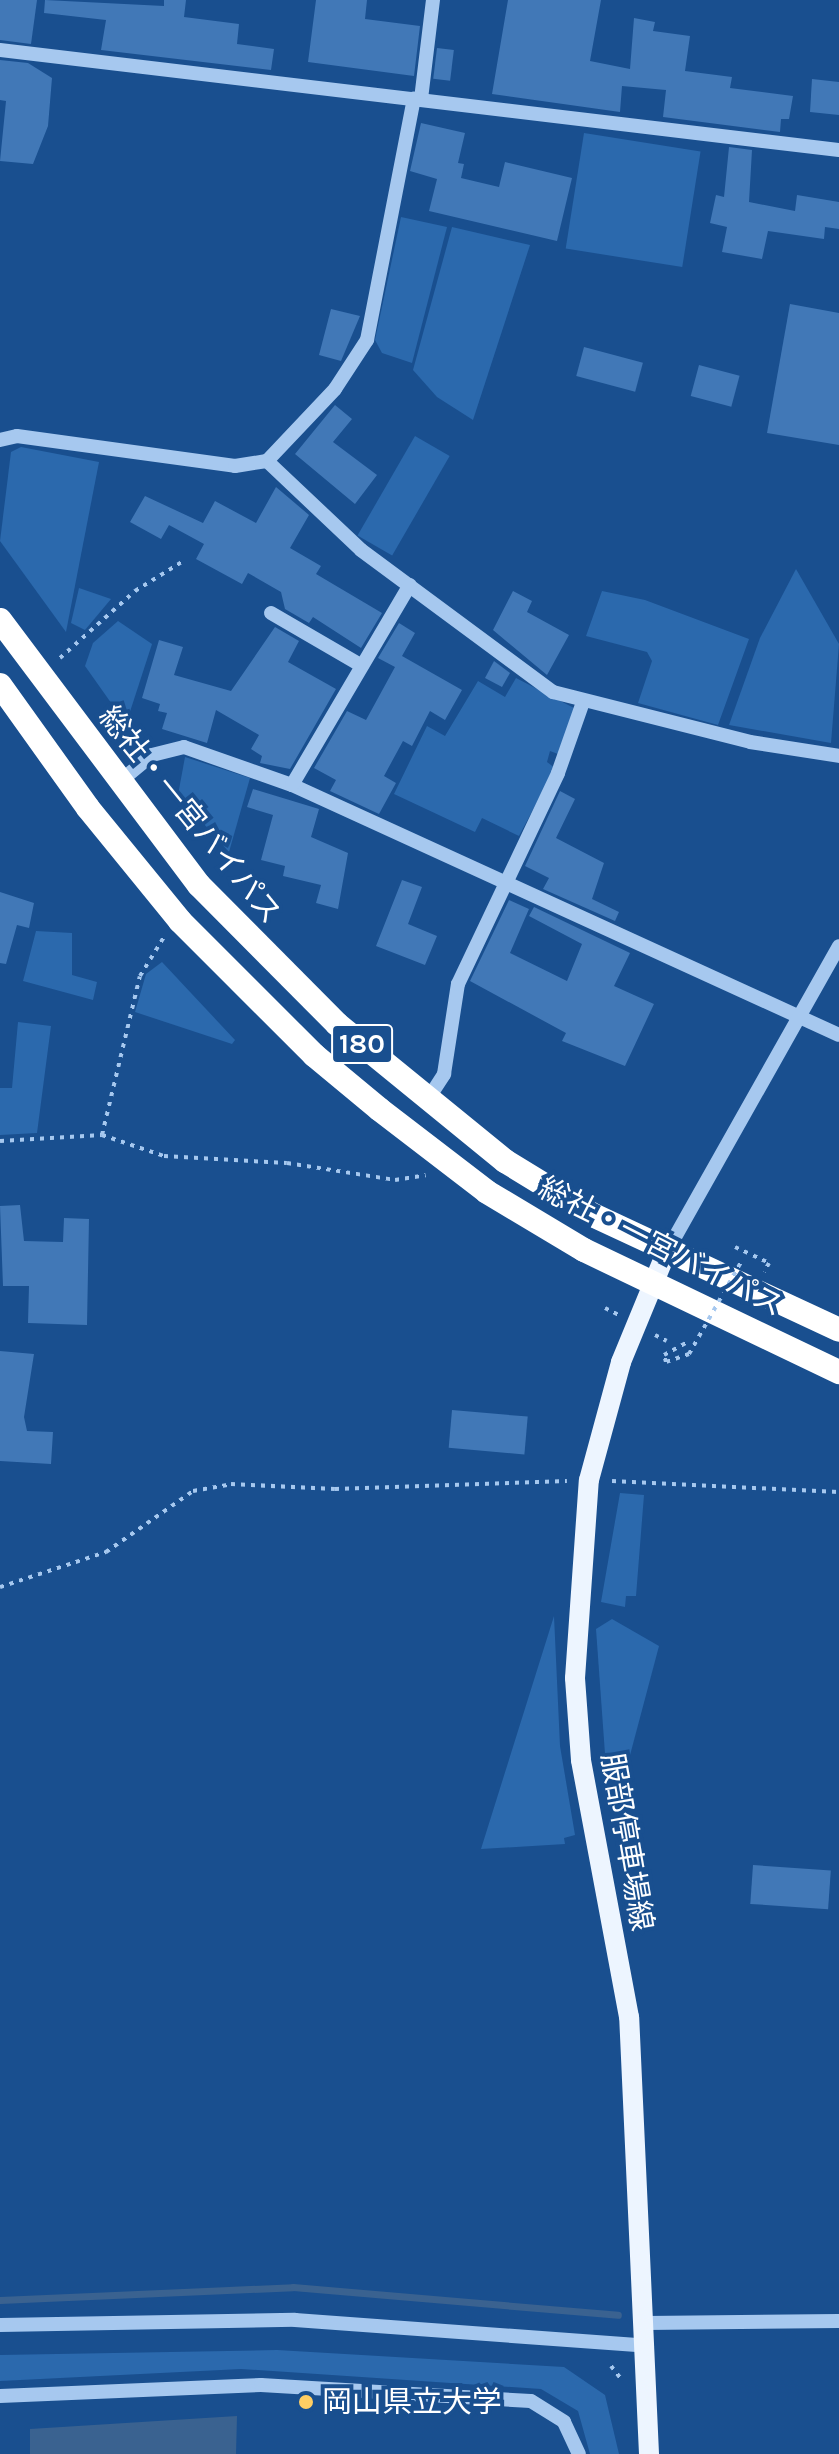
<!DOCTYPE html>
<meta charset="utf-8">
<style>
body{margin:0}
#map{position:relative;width:839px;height:2454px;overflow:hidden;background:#194f8f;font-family:Karla,"Noto Sans JP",sans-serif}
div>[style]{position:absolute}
.green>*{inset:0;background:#2b69ad;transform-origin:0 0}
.water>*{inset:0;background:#3a6290}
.stream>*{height:7px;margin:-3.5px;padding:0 3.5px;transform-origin:3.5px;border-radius:3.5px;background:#3a6290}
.building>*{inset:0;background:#4178b7;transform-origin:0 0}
.path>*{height:4px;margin-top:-2px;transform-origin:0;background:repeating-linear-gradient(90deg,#a6c8ef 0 4px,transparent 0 10px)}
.minor>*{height:14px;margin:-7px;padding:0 7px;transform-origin:7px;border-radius:7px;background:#a6c8ef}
.major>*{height:20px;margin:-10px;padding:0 10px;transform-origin:10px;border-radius:10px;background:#edf5ff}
.highway>*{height:24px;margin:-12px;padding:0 12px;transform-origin:12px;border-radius:12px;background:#fff}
.path-bridge>*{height:4px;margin-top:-2px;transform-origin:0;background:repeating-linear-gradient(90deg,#a6c8ef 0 4px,transparent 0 10px)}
.dots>*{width:22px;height:22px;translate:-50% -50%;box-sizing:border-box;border:4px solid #194f8f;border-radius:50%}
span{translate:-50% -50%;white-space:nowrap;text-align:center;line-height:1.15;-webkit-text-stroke:8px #194f8f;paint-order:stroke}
.shield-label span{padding:2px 6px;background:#194f8f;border:2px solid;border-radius:6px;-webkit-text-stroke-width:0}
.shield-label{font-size:28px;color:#fff;font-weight:700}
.street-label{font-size:30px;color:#fff}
.poi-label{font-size:30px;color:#fff}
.left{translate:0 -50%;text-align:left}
</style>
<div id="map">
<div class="green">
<div style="left:584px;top:133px;width:118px;height:117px;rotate:9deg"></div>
<div style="clip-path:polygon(401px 217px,447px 227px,412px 363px,382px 353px,375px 340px)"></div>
<div style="clip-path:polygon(452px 227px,530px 245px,473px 420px,437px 397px,413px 370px)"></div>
<div style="left:415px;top:436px;width:40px;height:115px;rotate:30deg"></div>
<div style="clip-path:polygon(21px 447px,99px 462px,66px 632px,0 541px,11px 452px)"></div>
<div style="clip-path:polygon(796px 569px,839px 644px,831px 743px,729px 725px,760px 638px)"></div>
<div style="clip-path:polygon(79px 588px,111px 599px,85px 630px,71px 623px)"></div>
<div style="clip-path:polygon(602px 591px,645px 600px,749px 639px,718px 725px,638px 703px,652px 661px,647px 652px,586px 636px)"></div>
<div style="clip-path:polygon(118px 621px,152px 644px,126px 724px,85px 666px,93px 643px)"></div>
<div style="clip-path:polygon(516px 678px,574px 708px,558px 754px,550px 751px,547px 762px,555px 768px,519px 836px,482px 818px,475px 832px,394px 794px,427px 726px,445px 736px,478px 681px,505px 697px)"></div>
<div style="clip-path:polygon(185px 757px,250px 778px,229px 852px,178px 795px)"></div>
<div style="clip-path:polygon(36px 931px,72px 933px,72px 975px,97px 982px,93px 1000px,23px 981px)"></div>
<div style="clip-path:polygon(162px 962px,235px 1040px,232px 1044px,135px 1012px,146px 974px)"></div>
<div style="clip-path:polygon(18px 1022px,51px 1026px,37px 1133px,0 1135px,0 1088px,12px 1088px)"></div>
<div style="clip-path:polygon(620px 1493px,644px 1495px,636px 1596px,626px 1596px,625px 1607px,601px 1602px)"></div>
<div style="clip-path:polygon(554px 1616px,560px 1746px,575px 1835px,564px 1838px,565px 1844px,481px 1849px)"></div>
<div style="clip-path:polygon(612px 1619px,659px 1646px,616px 1808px,609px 1809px,596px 1629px)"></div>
<div style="clip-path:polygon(277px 2350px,564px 2367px,605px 2395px,619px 2454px,590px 2454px,578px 2411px,541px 2389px,241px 2369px,0 2381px,0 2355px)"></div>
</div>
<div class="water">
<div style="clip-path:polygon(237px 2416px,236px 2454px,30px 2454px,30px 2429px)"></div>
</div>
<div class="stream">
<div style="left:0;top:2300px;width:293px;rotate:-2.5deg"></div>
<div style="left:293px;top:2287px;width:326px;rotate:4.9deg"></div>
</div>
<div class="building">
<div style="clip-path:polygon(0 0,37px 0,31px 44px,0 40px)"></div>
<div style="clip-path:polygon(45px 0,164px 6px,164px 0,186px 0,184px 17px,239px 24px,237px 44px,274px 49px,271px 70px,101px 50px,106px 20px,44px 13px)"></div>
<div style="clip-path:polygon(316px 0,367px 0,365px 19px,420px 26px,414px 76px,308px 62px)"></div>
<div style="clip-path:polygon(508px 0,601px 0,590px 61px,630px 69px,634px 18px,655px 22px,653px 31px,690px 36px,685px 71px,732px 77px,730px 88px,793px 96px,789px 119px,781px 119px,780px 132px,663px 117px,666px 90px,622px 86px,620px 112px,492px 94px)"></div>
<div style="left:437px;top:48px;width:17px;height:31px;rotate:7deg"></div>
<div style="clip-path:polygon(0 60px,28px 63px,52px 78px,48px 126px,33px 164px,0 161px,6px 101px,0 100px)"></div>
<div style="clip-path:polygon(812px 79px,839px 82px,839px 115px,810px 112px)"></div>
<div style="clip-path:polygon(421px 123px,465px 133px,458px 163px,464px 164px,461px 178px,499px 187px,505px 162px,572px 178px,557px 241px,429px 211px,437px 179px,410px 171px)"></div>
<div style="clip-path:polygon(729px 147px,752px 150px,749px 202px,795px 211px,797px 195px,839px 202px,839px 229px,825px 227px,824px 239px,768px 231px,762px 259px,722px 252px,727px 227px,710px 223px,716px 195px,724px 197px)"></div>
<div style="clip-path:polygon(790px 304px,839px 313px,839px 445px,767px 433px)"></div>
<div style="clip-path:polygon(331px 309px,360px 316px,341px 361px,319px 355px)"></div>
<div style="left:584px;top:347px;width:61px;height:30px;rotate:15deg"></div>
<div style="left:699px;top:365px;width:42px;height:32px;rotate:15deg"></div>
<div style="clip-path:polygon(335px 405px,352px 419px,333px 442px,377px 475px,355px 504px,295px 454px)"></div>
<div style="clip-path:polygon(276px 487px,309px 515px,290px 548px,321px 566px,316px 574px,382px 613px,361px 648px,313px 617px,309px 623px,285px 609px,281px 592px,248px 573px,242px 584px,196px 559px,204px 544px,169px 525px,161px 539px,130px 522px,145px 496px,203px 523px,215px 501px,256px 523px)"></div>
<div style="clip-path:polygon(513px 591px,532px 601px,527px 612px,569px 635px,547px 675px,493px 630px)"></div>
<div style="clip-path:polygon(399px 623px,415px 633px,402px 656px,462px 690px,445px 720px,430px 711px,412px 746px,403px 741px,384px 776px,396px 783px,379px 814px,330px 791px,336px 780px,314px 768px,347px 711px,366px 720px,395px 667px,378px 658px)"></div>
<div style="clip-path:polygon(275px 627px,299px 641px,288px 662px,336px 689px,290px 769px,260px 763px,262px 756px,251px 749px,259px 735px,216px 710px,207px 743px,162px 729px,167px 713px,158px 711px,160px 704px,142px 698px,159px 640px,183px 647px,174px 675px,231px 691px)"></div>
<div style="clip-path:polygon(494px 661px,510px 673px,502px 687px,485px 678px)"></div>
<div style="clip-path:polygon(253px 789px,319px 809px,311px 837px,348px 853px,338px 909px,316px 903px,321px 885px,283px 876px,285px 866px,261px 860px,273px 815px,247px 807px)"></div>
<div style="clip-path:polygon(560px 791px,575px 799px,556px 838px,604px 863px,592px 899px,619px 912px,615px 921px,543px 889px,549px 878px,525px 866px)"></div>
<div style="clip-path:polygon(402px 880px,422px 887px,408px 924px,437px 936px,425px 965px,376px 946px)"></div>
<div style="clip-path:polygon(0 892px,34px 903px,29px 928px,17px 925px,6px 964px,0 963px)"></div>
<div style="clip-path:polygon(509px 900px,529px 909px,510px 953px,567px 981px,582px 944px,529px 916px,534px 907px,630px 953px,614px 986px,654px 1004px,625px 1066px,562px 1041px,566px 1033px,470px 981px)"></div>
<div style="clip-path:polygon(20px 1205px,24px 1241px,63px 1242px,64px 1218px,89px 1219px,87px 1325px,28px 1323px,29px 1286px,3px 1286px,0 1206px)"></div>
<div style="clip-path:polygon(0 1351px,34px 1354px,24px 1417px,27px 1431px,53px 1432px,51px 1464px,0 1461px)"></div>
<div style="left:452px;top:1410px;width:76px;height:38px;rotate:5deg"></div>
<div style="left:753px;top:1865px;width:78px;height:39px;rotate:4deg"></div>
</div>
<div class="path">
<div style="left:60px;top:658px;width:101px;rotate:-41.8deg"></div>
<div style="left:135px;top:591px;width:59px;rotate:-31.8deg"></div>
<div style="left:102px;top:1135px;width:163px;rotate:-76.6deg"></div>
<div style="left:140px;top:976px;width:46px;rotate:-58.4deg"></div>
<div style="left:0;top:1141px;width:102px;rotate:-3.4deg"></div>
<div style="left:102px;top:1135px;width:65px;rotate:18.7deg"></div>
<div style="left:164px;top:1156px;width:123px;rotate:3.3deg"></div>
<div style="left:287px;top:1163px;width:109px;rotate:8.9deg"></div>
<div style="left:395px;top:1180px;width:31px;rotate:-9deg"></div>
<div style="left:735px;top:1247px;width:38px;rotate:25deg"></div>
<div style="left:769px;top:1263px;width:10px;rotate:119deg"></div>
<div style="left:605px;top:1308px;width:16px;rotate:27deg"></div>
<div style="left:655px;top:1335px;width:13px;rotate:27deg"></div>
<div style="left:689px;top:1354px;width:24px;rotate:161deg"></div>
<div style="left:666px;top:1362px;width:7px;rotate:-106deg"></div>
<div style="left:664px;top:1355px;width:29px;rotate:-29deg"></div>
<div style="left:612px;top:1481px;width:227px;rotate:2.8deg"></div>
<div style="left:0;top:1587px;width:112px;rotate:-18.3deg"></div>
<div style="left:106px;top:1552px;width:106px;rotate:-35deg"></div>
<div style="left:193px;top:1491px;width:39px;rotate:-10deg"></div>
<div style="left:231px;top:1484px;width:104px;rotate:2.8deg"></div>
<div style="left:335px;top:1489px;width:232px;rotate:-2deg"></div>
<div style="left:611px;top:2366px;width:18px;rotate:52deg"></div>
</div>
<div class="minor">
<div style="left:0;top:50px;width:845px;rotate:6.8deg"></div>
<div style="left:421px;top:99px;width:100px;rotate:-83.1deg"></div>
<div style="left:0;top:440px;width:17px;rotate:-13deg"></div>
<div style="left:17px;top:436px;width:220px;rotate:7.8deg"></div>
<div style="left:235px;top:466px;width:32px;rotate:-9deg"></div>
<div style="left:267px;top:461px;width:99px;rotate:-46.6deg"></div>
<div style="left:335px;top:389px;width:59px;rotate:-56.9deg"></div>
<div style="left:367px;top:340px;width:246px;rotate:-79deg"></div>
<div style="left:267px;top:461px;width:129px;rotate:43.4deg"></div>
<div style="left:361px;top:550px;width:239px;rotate:36.5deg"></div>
<div style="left:553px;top:692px;width:203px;rotate:14.2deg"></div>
<div style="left:750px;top:742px;width:90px;rotate:8.9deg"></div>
<div style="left:271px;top:613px;width:105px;rotate:30.2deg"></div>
<div style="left:118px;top:783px;width:44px;rotate:-39.5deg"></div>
<div style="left:152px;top:755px;width:33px;rotate:-14deg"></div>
<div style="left:184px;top:747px;width:114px;rotate:19.4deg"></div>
<div style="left:292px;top:785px;width:601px;rotate:24.56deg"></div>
<div style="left:292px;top:785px;width:232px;rotate:-59.5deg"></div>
<div style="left:428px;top:1099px;width:30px;rotate:-57deg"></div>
<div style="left:444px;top:1074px;width:91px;rotate:-81.2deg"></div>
<div style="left:458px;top:984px;width:233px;rotate:-64.6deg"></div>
<div style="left:558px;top:773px;width:75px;rotate:-70.6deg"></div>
<div style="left:666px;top:1253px;width:352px;rotate:-60.6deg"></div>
<div style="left:646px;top:2323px;width:193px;rotate:-0.6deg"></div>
<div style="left:0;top:2325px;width:295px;rotate:-1deg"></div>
<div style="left:295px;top:2320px;width:353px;rotate:4.2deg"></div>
<div style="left:0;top:2396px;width:261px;rotate:-2.4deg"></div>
<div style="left:261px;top:2385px;width:270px;rotate:3.4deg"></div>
<div style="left:531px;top:2401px;width:39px;rotate:32deg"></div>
<div style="left:564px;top:2422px;width:35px;rotate:65deg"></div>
</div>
<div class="major">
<div style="left:649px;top:2454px;width:437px;rotate:-92.6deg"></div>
<div style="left:629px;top:2017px;width:261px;rotate:-100.6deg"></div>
<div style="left:581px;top:1760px;width:82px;rotate:-94.2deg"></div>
<div style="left:575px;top:1678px;width:198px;rotate:-86deg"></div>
<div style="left:589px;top:1480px;width:122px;rotate:-74.8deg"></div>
<div style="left:621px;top:1362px;width:118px;rotate:-67.6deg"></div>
</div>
<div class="highway">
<div style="left:0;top:620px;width:331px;rotate:53.1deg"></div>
<div style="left:199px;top:885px;width:196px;rotate:45.2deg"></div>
<div style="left:337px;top:1024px;width:217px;rotate:39.2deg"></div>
<div style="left:505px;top:1161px;width:105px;rotate:31.4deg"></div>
<div style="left:595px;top:1216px;width:269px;rotate:25deg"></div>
<div style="left:0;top:685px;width:151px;rotate:54.4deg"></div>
<div style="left:88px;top:808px;width:146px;rotate:50.8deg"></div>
<div style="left:180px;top:921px;width:190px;rotate:45deg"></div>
<div style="left:314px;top:1055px;width:85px;rotate:39.7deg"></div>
<div style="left:379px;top:1109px;width:136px;rotate:37.5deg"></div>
<div style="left:487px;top:1192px;width:113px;rotate:30.9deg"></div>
<div style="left:584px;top:1250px;width:283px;rotate:25.6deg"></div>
</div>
<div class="path-bridge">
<div style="left:689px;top:1354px;width:106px;rotate:-60.5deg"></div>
</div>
<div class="dots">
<div style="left:306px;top:2402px;background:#ffce63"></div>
</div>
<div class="shield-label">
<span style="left:362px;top:1044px">180</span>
</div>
<div class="street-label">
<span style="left:190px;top:815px;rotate:51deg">総社・一宮バイパス</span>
<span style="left:661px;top:1247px;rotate:27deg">総社・一宮バイパス</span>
<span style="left:627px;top:1842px;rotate:80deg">服部停車場線</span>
</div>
<div class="poi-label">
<span class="left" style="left:322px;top:2402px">岡山県立大学</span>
</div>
</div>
